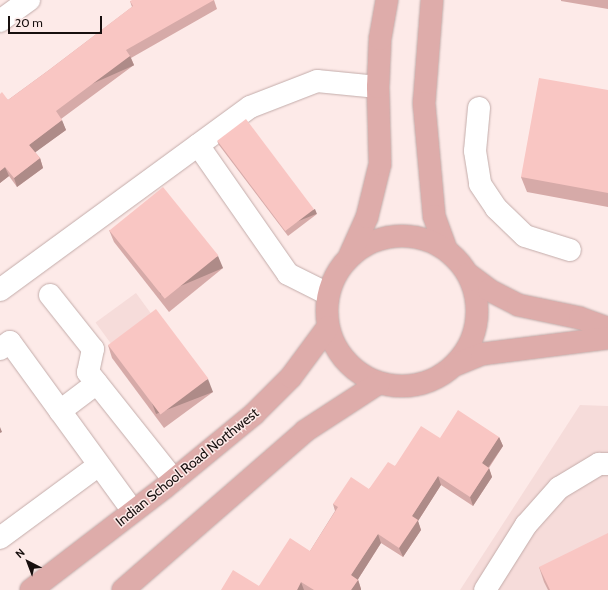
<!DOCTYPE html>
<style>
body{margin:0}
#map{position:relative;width:608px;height:590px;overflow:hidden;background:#fdeae8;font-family:Cabin,sans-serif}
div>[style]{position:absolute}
.built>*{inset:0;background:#f6dcda;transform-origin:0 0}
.roads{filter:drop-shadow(0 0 1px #c3acaa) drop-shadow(0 0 1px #c3acaa)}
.minor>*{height:22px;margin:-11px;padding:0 11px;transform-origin:11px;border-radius:11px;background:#fff}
.major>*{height:22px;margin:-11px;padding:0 11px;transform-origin:11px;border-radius:11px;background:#deacaa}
.major>.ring{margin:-11px;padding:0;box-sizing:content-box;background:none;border:22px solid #deacaa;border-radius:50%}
.wall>*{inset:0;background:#d6aaa8}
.shaded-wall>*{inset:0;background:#ae8b88;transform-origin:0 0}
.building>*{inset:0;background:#f9c6c3;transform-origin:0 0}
span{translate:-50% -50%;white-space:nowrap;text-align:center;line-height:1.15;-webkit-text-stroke:3px #fdeae8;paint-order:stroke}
.street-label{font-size:14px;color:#170f0e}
.north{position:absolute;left:8px;top:542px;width:40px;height:40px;-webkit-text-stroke:3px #fdeae8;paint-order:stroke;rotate:318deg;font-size:11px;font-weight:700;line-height:16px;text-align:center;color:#170f0e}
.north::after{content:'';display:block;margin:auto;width:14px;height:18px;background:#170f0e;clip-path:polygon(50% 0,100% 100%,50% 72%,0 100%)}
.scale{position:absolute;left:8px;top:16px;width:94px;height:18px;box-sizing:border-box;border:2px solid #170f0e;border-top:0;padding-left:5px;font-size:12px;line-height:14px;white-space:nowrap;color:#170f0e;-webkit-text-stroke:3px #fdeae8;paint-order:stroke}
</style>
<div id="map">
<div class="built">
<div style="left:136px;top:293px;width:27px;height:50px;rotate:54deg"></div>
<div style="clip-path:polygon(580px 405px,608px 406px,608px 590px,460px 590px)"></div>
</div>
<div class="roads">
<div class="minor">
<div style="left:0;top:21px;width:36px;rotate:-36deg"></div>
<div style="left:479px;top:108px;width:43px;rotate:95.3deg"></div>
<div style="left:475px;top:151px;width:33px;rotate:81deg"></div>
<div style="left:480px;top:184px;width:29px;rotate:56deg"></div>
<div style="left:496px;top:208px;width:40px;rotate:44deg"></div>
<div style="left:525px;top:236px;width:47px;rotate:17.3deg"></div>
<div style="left:198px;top:145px;width:157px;rotate:55.1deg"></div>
<div style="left:288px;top:274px;width:45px;rotate:26.6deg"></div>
<div style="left:0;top:290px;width:310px;rotate:-36.2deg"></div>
<div style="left:250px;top:107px;width:72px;rotate:-21.2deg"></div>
<div style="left:317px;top:81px;width:61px;rotate:5.6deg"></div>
<div style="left:50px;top:295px;width:69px;rotate:51.5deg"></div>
<div style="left:93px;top:349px;width:24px;rotate:102deg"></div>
<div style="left:88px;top:372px;width:138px;rotate:51.5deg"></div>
<div style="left:0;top:349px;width:12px;rotate:-35deg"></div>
<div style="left:10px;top:342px;width:209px;rotate:54deg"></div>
<div style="left:60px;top:411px;width:46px;rotate:-37.1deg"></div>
<div style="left:0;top:538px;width:123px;rotate:-36.4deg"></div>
<div style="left:485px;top:590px;width:77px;rotate:-57.8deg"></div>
<div style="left:526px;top:525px;width:50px;rotate:-48.3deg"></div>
<div style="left:559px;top:488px;width:47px;rotate:-31deg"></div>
<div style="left:599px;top:464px;width:9px"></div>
</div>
<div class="major">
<div style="left:432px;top:0;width:103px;rotate:94.4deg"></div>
<div style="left:424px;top:103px;width:113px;rotate:84.9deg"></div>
<div style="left:434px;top:216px;width:35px;rotate:70deg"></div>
<div class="ring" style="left:327px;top:236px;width:128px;height:128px"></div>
<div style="left:350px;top:255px;width:42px;rotate:-65.9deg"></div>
<div style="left:367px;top:217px;width:55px;rotate:-76.2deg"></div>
<div style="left:380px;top:164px;width:77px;rotate:-91.5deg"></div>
<div style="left:378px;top:87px;width:48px;rotate:-87.6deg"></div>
<div style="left:380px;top:39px;width:40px;rotate:-80deg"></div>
<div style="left:468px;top:274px;width:26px;rotate:37deg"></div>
<div style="left:489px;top:290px;width:33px;rotate:27deg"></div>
<div style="left:518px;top:305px;width:63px;rotate:11.8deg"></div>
<div style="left:580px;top:318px;width:30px;rotate:20deg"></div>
<div style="left:455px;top:365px;width:29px;rotate:-22deg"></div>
<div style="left:482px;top:354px;width:127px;rotate:-7.2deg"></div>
<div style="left:31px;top:590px;width:168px;rotate:-37.5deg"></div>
<div style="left:164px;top:488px;width:117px;rotate:-39.4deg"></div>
<div style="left:254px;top:414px;width:52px;rotate:-45deg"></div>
<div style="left:291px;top:377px;width:62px;rotate:-53.5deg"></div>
<div style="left:123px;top:590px;width:242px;rotate:-41.1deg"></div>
<div style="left:305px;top:431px;width:88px;rotate:-33deg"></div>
</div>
</div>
<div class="wall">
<div style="clip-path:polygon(214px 0,217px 9px,131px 58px,134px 65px,61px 119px,66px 130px,35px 152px,40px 158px,43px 168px,17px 187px,9px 176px,0 183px,0 94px,8px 100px,49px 70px,132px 7px,130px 1px)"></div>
<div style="clip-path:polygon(561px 0,608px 0,608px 9px,561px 1px)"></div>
<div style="clip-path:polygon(608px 90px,608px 207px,527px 192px,521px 177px)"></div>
<div style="clip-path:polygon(217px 141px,317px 214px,288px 236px,219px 145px)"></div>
<div style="clip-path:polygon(109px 230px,223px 268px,169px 312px,114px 242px)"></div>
<div style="clip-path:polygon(108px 345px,213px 392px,164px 428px,112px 358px)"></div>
<div style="clip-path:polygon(499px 437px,503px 446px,489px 468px,492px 477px,473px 506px,441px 485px,418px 521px,421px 530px,403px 557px,381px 543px,358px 579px,361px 589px,361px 590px,221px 590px,259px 586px,310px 551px,335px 511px,333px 504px,369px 489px,395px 466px,440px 438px)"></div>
<div style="clip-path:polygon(539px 567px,608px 590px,548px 590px,544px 582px)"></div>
</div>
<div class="shaded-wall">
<div style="left:130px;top:56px;width:10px;height:92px;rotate:66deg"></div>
<div style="clip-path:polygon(62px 120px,66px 130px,33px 154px,29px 145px)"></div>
<div style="clip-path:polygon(40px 158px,43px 168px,17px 187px,14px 178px)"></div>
<div style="clip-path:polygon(5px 167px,9px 176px,0 183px,0 171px)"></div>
<div style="left:315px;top:209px;width:5px;height:36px;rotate:68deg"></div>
<div style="left:218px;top:256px;width:13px;height:68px;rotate:67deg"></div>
<div style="left:208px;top:379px;width:14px;height:61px;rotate:69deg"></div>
<div style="clip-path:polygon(0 427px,2px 432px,0 433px)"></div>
<div style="clip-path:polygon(499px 437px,503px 446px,485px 472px,482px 463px)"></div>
<div style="clip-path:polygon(489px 468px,492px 477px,473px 506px,470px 497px)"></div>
<div style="clip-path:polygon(438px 476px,441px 485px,418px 521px,421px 530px,403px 557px,399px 548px,412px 516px)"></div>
<div style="clip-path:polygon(378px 534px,381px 543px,355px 584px,351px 575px)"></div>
<div style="clip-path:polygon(358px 580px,361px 589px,361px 590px,351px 590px)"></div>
<div style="clip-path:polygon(301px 582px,304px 590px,297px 590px)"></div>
</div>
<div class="building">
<div style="clip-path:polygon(132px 0,214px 0,126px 50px,130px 56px,56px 111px,62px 120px,29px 145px,40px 158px,14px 178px,5px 167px,0 171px,0 94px,2px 92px,8px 100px,49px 70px,133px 6px,130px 1px)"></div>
<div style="clip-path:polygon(539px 78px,608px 90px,608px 193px,521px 177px)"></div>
<div style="left:246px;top:119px;width:113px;height:36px;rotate:53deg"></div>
<div style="left:163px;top:187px;width:88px;height:69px;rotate:51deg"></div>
<div style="left:156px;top:309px;width:87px;height:60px;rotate:53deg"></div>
<div style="clip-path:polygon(458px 410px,499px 437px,482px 463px,489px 468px,470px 497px,438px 476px,412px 516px,418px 520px,399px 548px,378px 534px,351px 575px,358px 580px,351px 590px,314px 590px,301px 582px,297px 590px,221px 590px,233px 570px,259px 586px,290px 538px,310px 551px,338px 507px,333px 504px,351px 477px,369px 489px,388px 462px,395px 466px,421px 426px,440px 438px)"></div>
<div style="clip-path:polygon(608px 533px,608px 590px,550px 590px,539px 567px)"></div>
</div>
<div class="street-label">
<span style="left:187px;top:467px;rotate:-39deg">Indian School Road Northwest</span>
</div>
<div class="north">N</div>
<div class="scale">20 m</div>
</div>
